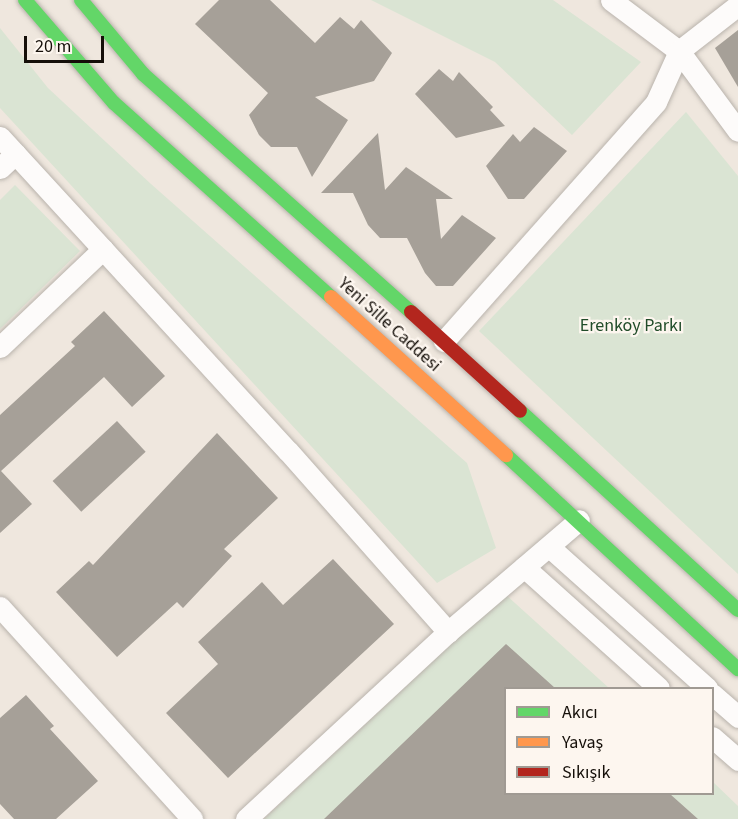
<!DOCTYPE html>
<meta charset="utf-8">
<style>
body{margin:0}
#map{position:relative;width:738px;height:819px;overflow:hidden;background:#efe7de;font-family:"Source Sans 3",sans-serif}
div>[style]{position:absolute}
.green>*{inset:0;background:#dae4d3}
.building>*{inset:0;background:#a6a098;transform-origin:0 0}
.roads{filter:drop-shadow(0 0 2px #b9b3ac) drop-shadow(0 0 2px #b9b3ac)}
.street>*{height:21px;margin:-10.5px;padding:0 10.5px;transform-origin:10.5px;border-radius:10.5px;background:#fdfbfa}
.fast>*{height:14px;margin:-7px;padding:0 7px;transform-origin:7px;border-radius:7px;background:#63d668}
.slow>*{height:14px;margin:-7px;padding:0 7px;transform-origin:7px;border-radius:7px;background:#ff974d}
.jam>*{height:14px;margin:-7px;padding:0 7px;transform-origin:7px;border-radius:7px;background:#b3261e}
span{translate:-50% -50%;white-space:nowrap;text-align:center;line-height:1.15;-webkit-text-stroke:4.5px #fdf6ef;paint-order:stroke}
.street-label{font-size:18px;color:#150f09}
.park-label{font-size:18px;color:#214c29}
.legend{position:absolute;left:504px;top:687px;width:210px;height:108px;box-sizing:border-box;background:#fdf6ef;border:2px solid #a09a93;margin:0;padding:8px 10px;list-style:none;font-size:18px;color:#150f09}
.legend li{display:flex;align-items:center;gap:12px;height:30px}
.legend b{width:30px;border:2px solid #a09a93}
.scale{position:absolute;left:24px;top:36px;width:80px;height:27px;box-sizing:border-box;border:3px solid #150f09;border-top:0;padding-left:8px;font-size:18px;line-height:21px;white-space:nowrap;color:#150f09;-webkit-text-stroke:4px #fdf6ef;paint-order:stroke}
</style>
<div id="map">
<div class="green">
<div style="clip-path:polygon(371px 0,553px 0,641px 62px,572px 135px,495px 62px)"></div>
<div style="clip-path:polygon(0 28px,48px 88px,151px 184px,467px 463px,496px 548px,437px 583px,0 108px)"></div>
<div style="clip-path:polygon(686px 112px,738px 176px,738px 574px,479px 331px)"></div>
<div style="clip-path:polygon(15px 185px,80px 251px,0 329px,0 200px)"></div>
<div style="clip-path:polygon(505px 594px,609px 688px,506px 688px,506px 794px,712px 794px,713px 782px,738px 806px,738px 819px,264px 819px)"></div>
</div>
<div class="building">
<div style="clip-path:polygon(219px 0,270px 0,315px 43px,340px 17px,354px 29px,361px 20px,392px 53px,374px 81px,315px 97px,348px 120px,312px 177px,297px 147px,271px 147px,259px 135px,249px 115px,268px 93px,195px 24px)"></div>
<div style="clip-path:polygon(738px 30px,738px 87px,715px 48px)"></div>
<div style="clip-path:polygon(439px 69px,453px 81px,459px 72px,493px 107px,490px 110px,505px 126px,456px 138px,415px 94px)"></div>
<div style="clip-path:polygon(534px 127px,567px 151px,524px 199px,508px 199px,486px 166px,513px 134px,520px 142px)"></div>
<div style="clip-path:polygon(378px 133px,385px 190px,406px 167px,453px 199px,436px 199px,441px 239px,462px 215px,496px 238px,453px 286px,436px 286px,425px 273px,407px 238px,380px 238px,368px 225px,353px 193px,321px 193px)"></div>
<div style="clip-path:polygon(104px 311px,165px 376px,132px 407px,104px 377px,1px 471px,32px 504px,0 533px,0 415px,75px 346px,71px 342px)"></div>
<div style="left:117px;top:421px;width:42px;height:88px;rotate:47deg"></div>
<div style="clip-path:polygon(217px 433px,278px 498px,224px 549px,232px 556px,183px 608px,177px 602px,117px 657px,56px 592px,89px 561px,93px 565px)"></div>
<div style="clip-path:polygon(333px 559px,394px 624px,228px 778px,166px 713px,218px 664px,198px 642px,262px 582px,283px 605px)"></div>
<div style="clip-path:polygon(506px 644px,555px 688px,506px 688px,506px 794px,670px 794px,698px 819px,324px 819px)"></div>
<div style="clip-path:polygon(26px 695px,54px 726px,50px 729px,98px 781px,56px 819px,14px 819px,0 804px,0 718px)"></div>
</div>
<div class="roads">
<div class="street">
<div style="left:611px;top:0;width:85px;rotate:36.9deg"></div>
<div style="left:679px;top:51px;width:99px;rotate:53.6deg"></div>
<div style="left:0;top:137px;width:426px;rotate:47.5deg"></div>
<div style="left:288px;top:451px;width:242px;rotate:48.5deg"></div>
<div style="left:0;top:168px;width:21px;rotate:-43deg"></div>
<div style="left:444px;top:341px;width:319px;rotate:-48.4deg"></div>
<div style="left:656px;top:102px;width:56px;rotate:-65.7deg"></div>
<div style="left:679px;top:51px;width:75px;rotate:-37.9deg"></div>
<div style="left:0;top:347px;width:142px;rotate:-43.6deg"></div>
<div style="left:555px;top:552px;width:204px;rotate:41.8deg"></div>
<div style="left:524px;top:567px;width:181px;rotate:41.9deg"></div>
<div style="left:0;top:607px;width:286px;rotate:47.8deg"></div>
<div style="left:712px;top:694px;width:35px;rotate:41deg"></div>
<div style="left:712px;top:737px;width:35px;rotate:41deg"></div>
<div style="left:246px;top:819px;width:275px;rotate:-42.8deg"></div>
<div style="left:448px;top:632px;width:172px;rotate:-40.5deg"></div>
</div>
<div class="fast">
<div style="left:25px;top:0;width:136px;rotate:49.2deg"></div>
<div style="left:114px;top:103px;width:291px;rotate:41.8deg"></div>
<div style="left:81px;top:0;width:97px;rotate:50deg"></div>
<div style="left:143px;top:74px;width:358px;rotate:41.6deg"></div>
<div style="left:520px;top:411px;width:295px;rotate:42.4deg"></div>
<div style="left:506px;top:455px;width:316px;rotate:42.7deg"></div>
</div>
<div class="slow">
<div style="left:331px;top:297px;width:236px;rotate:42.1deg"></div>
</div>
<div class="jam">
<div style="left:411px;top:312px;width:147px;rotate:42.2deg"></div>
</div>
</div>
<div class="street-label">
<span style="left:389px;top:325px;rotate:42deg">Yeni Sille Caddesi</span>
</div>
<div class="park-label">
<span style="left:631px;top:326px">Erenköy Parkı</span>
</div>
<ul class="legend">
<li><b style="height:8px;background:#63d668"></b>Akıcı</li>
<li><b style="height:8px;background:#ff974d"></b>Yavaş</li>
<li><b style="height:8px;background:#b3261e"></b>Sıkışık</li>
</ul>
<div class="scale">20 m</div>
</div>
